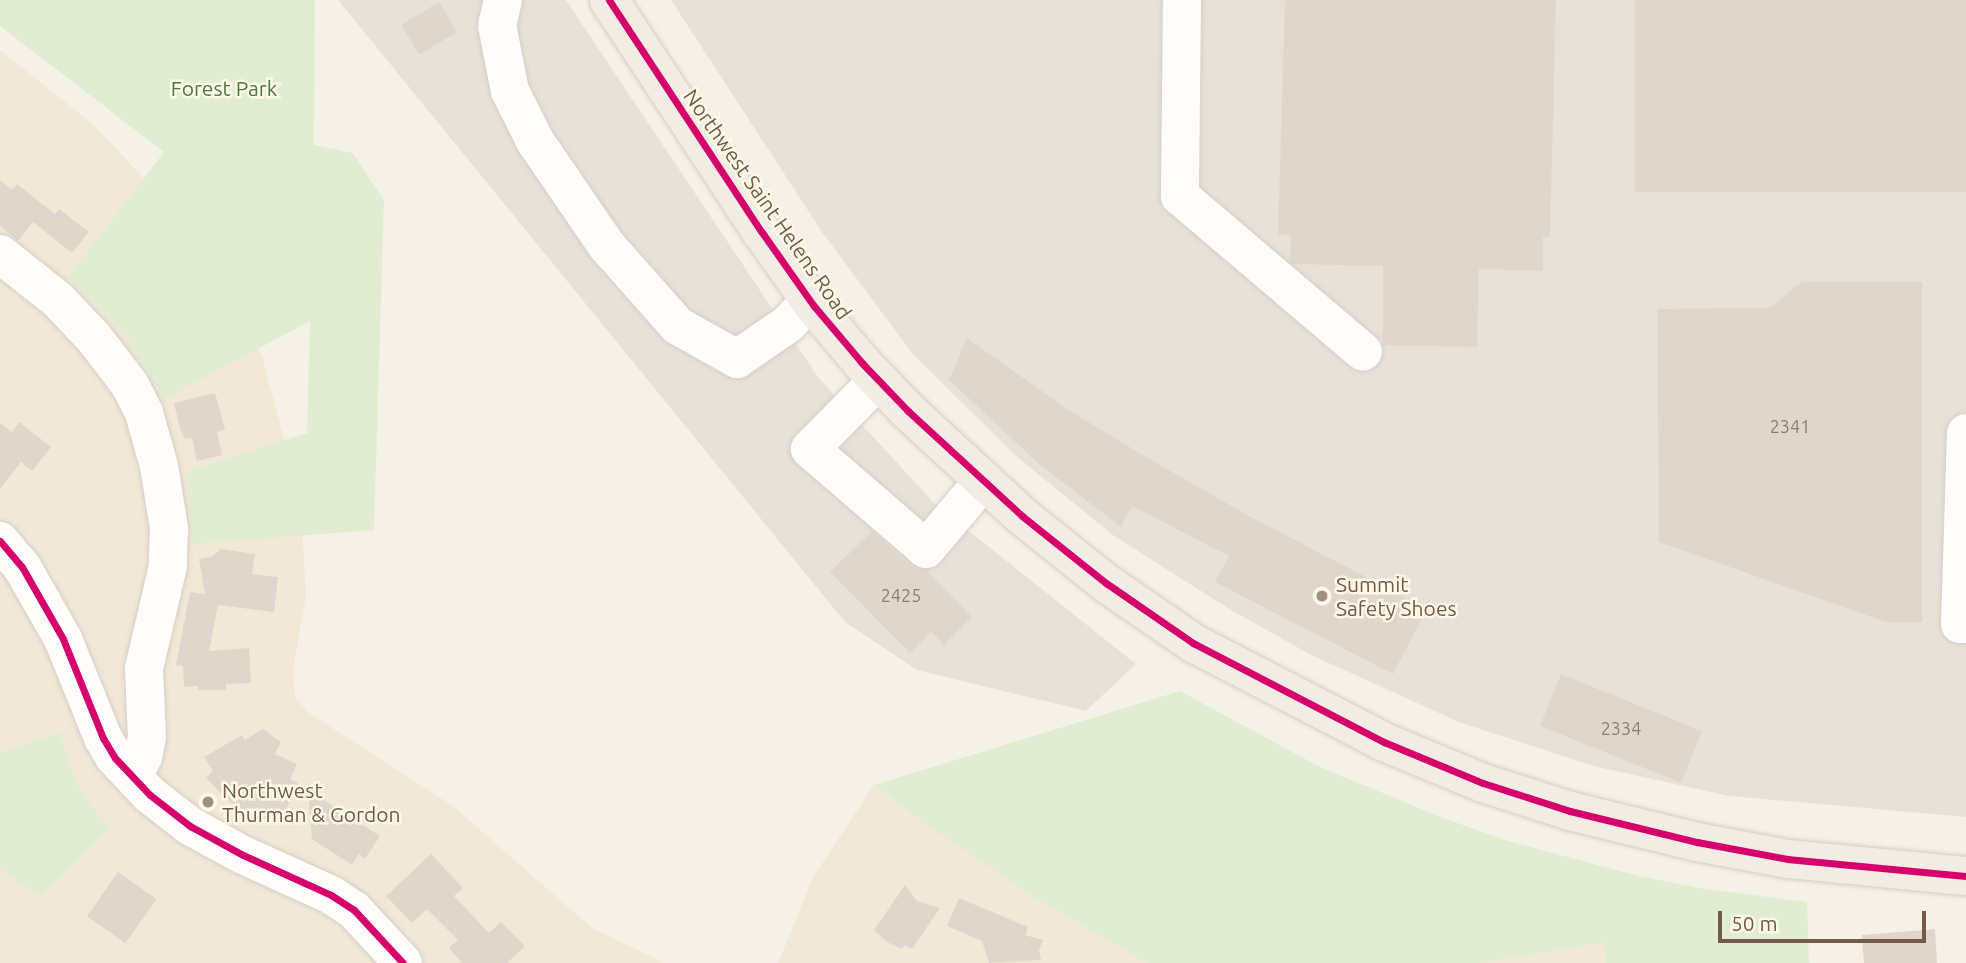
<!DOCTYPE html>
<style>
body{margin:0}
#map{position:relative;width:1966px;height:963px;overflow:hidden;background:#f6f1e7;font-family:Ubuntu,sans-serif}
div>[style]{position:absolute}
.residential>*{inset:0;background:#f2e8d7}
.industrial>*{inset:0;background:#e8e1d9}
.green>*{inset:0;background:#e0edd2}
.building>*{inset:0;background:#e0d7cc;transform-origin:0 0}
.roads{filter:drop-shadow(0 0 2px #d5cec6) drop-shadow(0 0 2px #d5cec6)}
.minor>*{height:38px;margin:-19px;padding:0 19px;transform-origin:19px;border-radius:19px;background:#fefdfb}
.major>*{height:38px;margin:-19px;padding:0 19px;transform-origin:19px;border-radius:19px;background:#f1ede4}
.cycleway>*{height:7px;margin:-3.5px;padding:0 3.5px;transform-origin:3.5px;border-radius:3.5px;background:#d6006c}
.dots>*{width:19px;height:19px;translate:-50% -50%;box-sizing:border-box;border:4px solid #fff8e8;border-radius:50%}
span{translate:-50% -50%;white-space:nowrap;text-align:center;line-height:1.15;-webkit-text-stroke:5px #fff8e8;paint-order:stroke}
.number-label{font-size:18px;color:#907d6c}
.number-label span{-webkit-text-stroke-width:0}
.park-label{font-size:21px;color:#4c7940}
.street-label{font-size:21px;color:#735b48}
.poi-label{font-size:21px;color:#735b48}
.left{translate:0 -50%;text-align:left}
.scale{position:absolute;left:1718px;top:911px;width:208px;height:32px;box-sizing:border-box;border:4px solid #735b48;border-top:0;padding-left:9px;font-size:21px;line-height:24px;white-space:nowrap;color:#735b48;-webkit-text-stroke:5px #fff8e8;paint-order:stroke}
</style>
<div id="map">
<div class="residential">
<div style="clip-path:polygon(0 50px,94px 125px,194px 232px,262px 356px,301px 502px,306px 595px,293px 671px,295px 697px,309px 713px,453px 806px,592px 928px,665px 963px,0 963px)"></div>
<div style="clip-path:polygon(874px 785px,928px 826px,1035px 898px,1147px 963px,778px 963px,813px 877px)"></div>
<div style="clip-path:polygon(1606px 943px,1606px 963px,1480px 963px)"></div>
</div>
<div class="industrial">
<div style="clip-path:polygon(338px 0,566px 0,818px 377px,935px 504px,1136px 664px,1086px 711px,917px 670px,845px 622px)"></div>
<div style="clip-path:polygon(671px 0,1966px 0,1966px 817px,1729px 796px,1593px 766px,1459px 722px,1313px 656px,1231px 610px,1114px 536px,1016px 456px,912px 353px,822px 232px)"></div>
</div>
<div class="green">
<div style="clip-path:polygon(0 0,315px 0,314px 145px,353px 153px,384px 201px,374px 530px,192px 544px,187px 471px,307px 433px,310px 321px,164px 399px,125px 334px,68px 277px,164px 152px,0 26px)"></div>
<div style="clip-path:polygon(1180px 691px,1322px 768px,1446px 819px,1508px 841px,1639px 876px,1705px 889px,1807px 902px,1809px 963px,1606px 963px,1605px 943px,1480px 963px,1147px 963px,1035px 898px,928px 826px,874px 785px)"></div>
<div style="clip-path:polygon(60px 732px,74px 776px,83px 795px,110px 828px,41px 897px,0 869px,0 753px)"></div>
</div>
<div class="building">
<div style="clip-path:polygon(1285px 0,1556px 0,1550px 237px,1543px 237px,1543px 271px,1479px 269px,1477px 347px,1383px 345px,1383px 266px,1293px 264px,1290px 261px,1291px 235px,1278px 234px)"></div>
<div style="left:1635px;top:0;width:331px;height:192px"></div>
<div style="left:439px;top:2px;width:35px;height:44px;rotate:59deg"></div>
<div style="clip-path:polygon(0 180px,12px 190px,17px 184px,55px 214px,59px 209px,89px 232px,72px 253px,33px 222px,18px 241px,0 226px)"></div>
<div style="clip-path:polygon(1802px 282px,1922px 282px,1922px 622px,1886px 622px,1659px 542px,1657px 309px,1769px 308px)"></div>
<div style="clip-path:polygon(967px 338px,1070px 411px,1151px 460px,1249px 516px,1427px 609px,1393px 674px,1215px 582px,1229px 556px,1132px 506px,1121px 527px,1040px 465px,949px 380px)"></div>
<div style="clip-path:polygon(215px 393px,225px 429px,217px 432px,222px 455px,197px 461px,192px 438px,185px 439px,180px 428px,174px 403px)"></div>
<div style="clip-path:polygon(19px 422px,51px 447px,32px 471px,21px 462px,0 489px,0 423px,12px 432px)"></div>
<div style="clip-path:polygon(872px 531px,912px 566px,926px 570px,972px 617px,944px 645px,931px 632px,910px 653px,830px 572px)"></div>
<div style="clip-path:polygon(221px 549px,255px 554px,252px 574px,278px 577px,274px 612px,218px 605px,209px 651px,249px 648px,251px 683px,226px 684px,226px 690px,198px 690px,198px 686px,184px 687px,183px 666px,176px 665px,190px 592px,205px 594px,199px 559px,211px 557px)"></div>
<div style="left:1561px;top:674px;width:152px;height:56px;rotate:22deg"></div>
<div style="clip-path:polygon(263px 729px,281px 742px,275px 754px,297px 764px,290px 779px,298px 783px,282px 819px,253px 819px,227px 800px,206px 778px,213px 771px,204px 757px,242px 735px,245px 740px)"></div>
<div style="clip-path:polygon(308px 790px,380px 836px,365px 859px,359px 854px,352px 865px,312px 839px)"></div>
<div style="clip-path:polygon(431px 854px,463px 888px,454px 896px,489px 933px,501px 922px,525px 946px,507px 963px,462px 963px,449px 948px,458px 940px,427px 909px,412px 923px,386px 896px)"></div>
<div style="left:118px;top:872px;width:47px;height:54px;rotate:35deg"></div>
<div style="clip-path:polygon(905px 885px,917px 901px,940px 908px,912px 949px,904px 945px,902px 949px,887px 942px,874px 930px)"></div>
<div style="clip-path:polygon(959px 898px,1028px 927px,1025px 935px,1043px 940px,1039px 951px,1041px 960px,989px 963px,982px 941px,947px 926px)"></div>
<div style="clip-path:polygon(1935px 929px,1937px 963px,1864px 963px,1862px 935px)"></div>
</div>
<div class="roads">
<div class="minor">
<div style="left:503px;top:0;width:26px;rotate:103deg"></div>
<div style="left:497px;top:25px;width:67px;rotate:78.9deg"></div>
<div style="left:510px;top:91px;width:56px;rotate:63.4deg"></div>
<div style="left:535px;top:141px;width:127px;rotate:55.6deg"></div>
<div style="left:607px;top:246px;width:107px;rotate:48.4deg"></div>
<div style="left:678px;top:326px;width:68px;rotate:29.2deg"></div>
<div style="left:737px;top:359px;width:62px;rotate:-34.5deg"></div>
<div style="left:788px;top:324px;width:33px;rotate:-47deg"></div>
<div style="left:1182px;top:0;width:196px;rotate:90.6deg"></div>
<div style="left:1180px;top:196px;width:240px;rotate:40.4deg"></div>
<div style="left:0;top:254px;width:74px;rotate:38.4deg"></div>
<div style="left:58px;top:300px;width:52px;rotate:46.5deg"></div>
<div style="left:94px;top:338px;width:59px;rotate:52.5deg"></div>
<div style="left:130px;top:385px;width:31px;rotate:63deg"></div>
<div style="left:144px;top:413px;width:55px;rotate:74.2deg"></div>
<div style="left:159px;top:466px;width:63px;rotate:80.8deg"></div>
<div style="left:169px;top:528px;width:38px;rotate:92deg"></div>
<div style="left:168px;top:566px;width:105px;rotate:103.2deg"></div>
<div style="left:144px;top:668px;width:69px;rotate:87.5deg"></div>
<div style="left:147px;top:737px;width:20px;rotate:101deg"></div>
<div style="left:143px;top:757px;width:22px;rotate:117deg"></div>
<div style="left:878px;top:380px;width:97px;rotate:134.6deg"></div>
<div style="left:810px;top:449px;width:153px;rotate:40.8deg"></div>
<div style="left:926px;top:549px;width:89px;rotate:-50deg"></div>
<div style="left:1966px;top:433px;width:191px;rotate:91.8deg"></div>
<div style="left:1960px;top:624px;width:6px"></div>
<div style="left:0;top:541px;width:34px;rotate:50deg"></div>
<div style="left:22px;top:567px;width:83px;rotate:60.3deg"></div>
<div style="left:63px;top:639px;width:107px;rotate:68deg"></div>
<div style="left:103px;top:738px;width:23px;rotate:59deg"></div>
<div style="left:115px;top:758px;width:51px;rotate:46.6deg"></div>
<div style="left:150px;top:795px;width:51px;rotate:37.8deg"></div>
<div style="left:190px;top:826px;width:60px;rotate:28.7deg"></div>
<div style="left:243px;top:855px;width:97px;rotate:24.4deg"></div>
<div style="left:331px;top:895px;width:27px;rotate:33deg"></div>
<div style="left:354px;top:910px;width:72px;rotate:47.2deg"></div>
</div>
<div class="major">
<div style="left:609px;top:0;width:277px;rotate:56.7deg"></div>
<div style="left:761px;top:231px;width:92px;rotate:54.8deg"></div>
<div style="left:814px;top:306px;width:75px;rotate:49.9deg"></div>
<div style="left:862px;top:363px;width:66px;rotate:46.2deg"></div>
<div style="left:908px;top:411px;width:155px;rotate:42.6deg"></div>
<div style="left:1022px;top:516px;width:107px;rotate:38.6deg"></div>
<div style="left:1106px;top:583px;width:106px;rotate:34.6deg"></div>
<div style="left:1193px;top:643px;width:215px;rotate:27.4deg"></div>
<div style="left:1384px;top:742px;width:107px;rotate:22.5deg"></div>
<div style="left:1483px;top:783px;width:91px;rotate:17.8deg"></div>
<div style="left:1570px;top:811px;width:131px;rotate:13.7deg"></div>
<div style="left:1697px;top:842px;width:93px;rotate:10.6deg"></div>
<div style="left:1788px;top:859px;width:179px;rotate:5.5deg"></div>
</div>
</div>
<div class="cycleway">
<div style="left:609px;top:0;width:277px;rotate:56.7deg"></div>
<div style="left:761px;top:231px;width:92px;rotate:54.8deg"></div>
<div style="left:814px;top:306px;width:75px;rotate:49.9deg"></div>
<div style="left:862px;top:363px;width:66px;rotate:46.2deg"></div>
<div style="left:908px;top:411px;width:155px;rotate:42.6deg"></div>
<div style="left:1022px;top:516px;width:107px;rotate:38.6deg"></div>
<div style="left:1106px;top:583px;width:106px;rotate:34.6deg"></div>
<div style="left:1193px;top:643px;width:215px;rotate:27.4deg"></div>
<div style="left:1384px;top:742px;width:107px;rotate:22.5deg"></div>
<div style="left:1483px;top:783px;width:91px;rotate:17.8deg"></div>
<div style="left:1570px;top:811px;width:131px;rotate:13.7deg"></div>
<div style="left:1697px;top:842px;width:93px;rotate:10.6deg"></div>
<div style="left:1788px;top:859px;width:179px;rotate:5.5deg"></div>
<div style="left:0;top:541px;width:34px;rotate:50deg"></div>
<div style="left:22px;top:567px;width:83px;rotate:60.3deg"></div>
<div style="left:63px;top:639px;width:107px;rotate:68deg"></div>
<div style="left:103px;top:738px;width:23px;rotate:59deg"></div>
<div style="left:115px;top:758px;width:51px;rotate:46.6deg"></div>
<div style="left:150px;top:795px;width:51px;rotate:37.8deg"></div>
<div style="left:190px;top:826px;width:60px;rotate:28.7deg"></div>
<div style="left:243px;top:855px;width:97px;rotate:24.4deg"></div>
<div style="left:331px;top:895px;width:27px;rotate:33deg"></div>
<div style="left:354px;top:910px;width:72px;rotate:47.2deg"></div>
</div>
<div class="dots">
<div style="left:1322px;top:596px;background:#a19080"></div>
<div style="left:208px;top:802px;background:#a19080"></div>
</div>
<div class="number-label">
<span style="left:1790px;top:426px">2341</span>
<span style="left:901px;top:595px">2425</span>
<span style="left:1621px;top:728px">2334</span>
</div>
<div class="park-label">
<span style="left:224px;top:88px">Forest Park</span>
</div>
<div class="street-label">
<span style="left:768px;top:204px;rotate:55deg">Northwest Saint Helens Road</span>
</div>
<div class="poi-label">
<span class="left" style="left:1336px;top:596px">Summit<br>Safety Shoes</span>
<span class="left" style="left:222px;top:802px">Northwest<br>Thurman &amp; Gordon</span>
</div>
<div class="scale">50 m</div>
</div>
